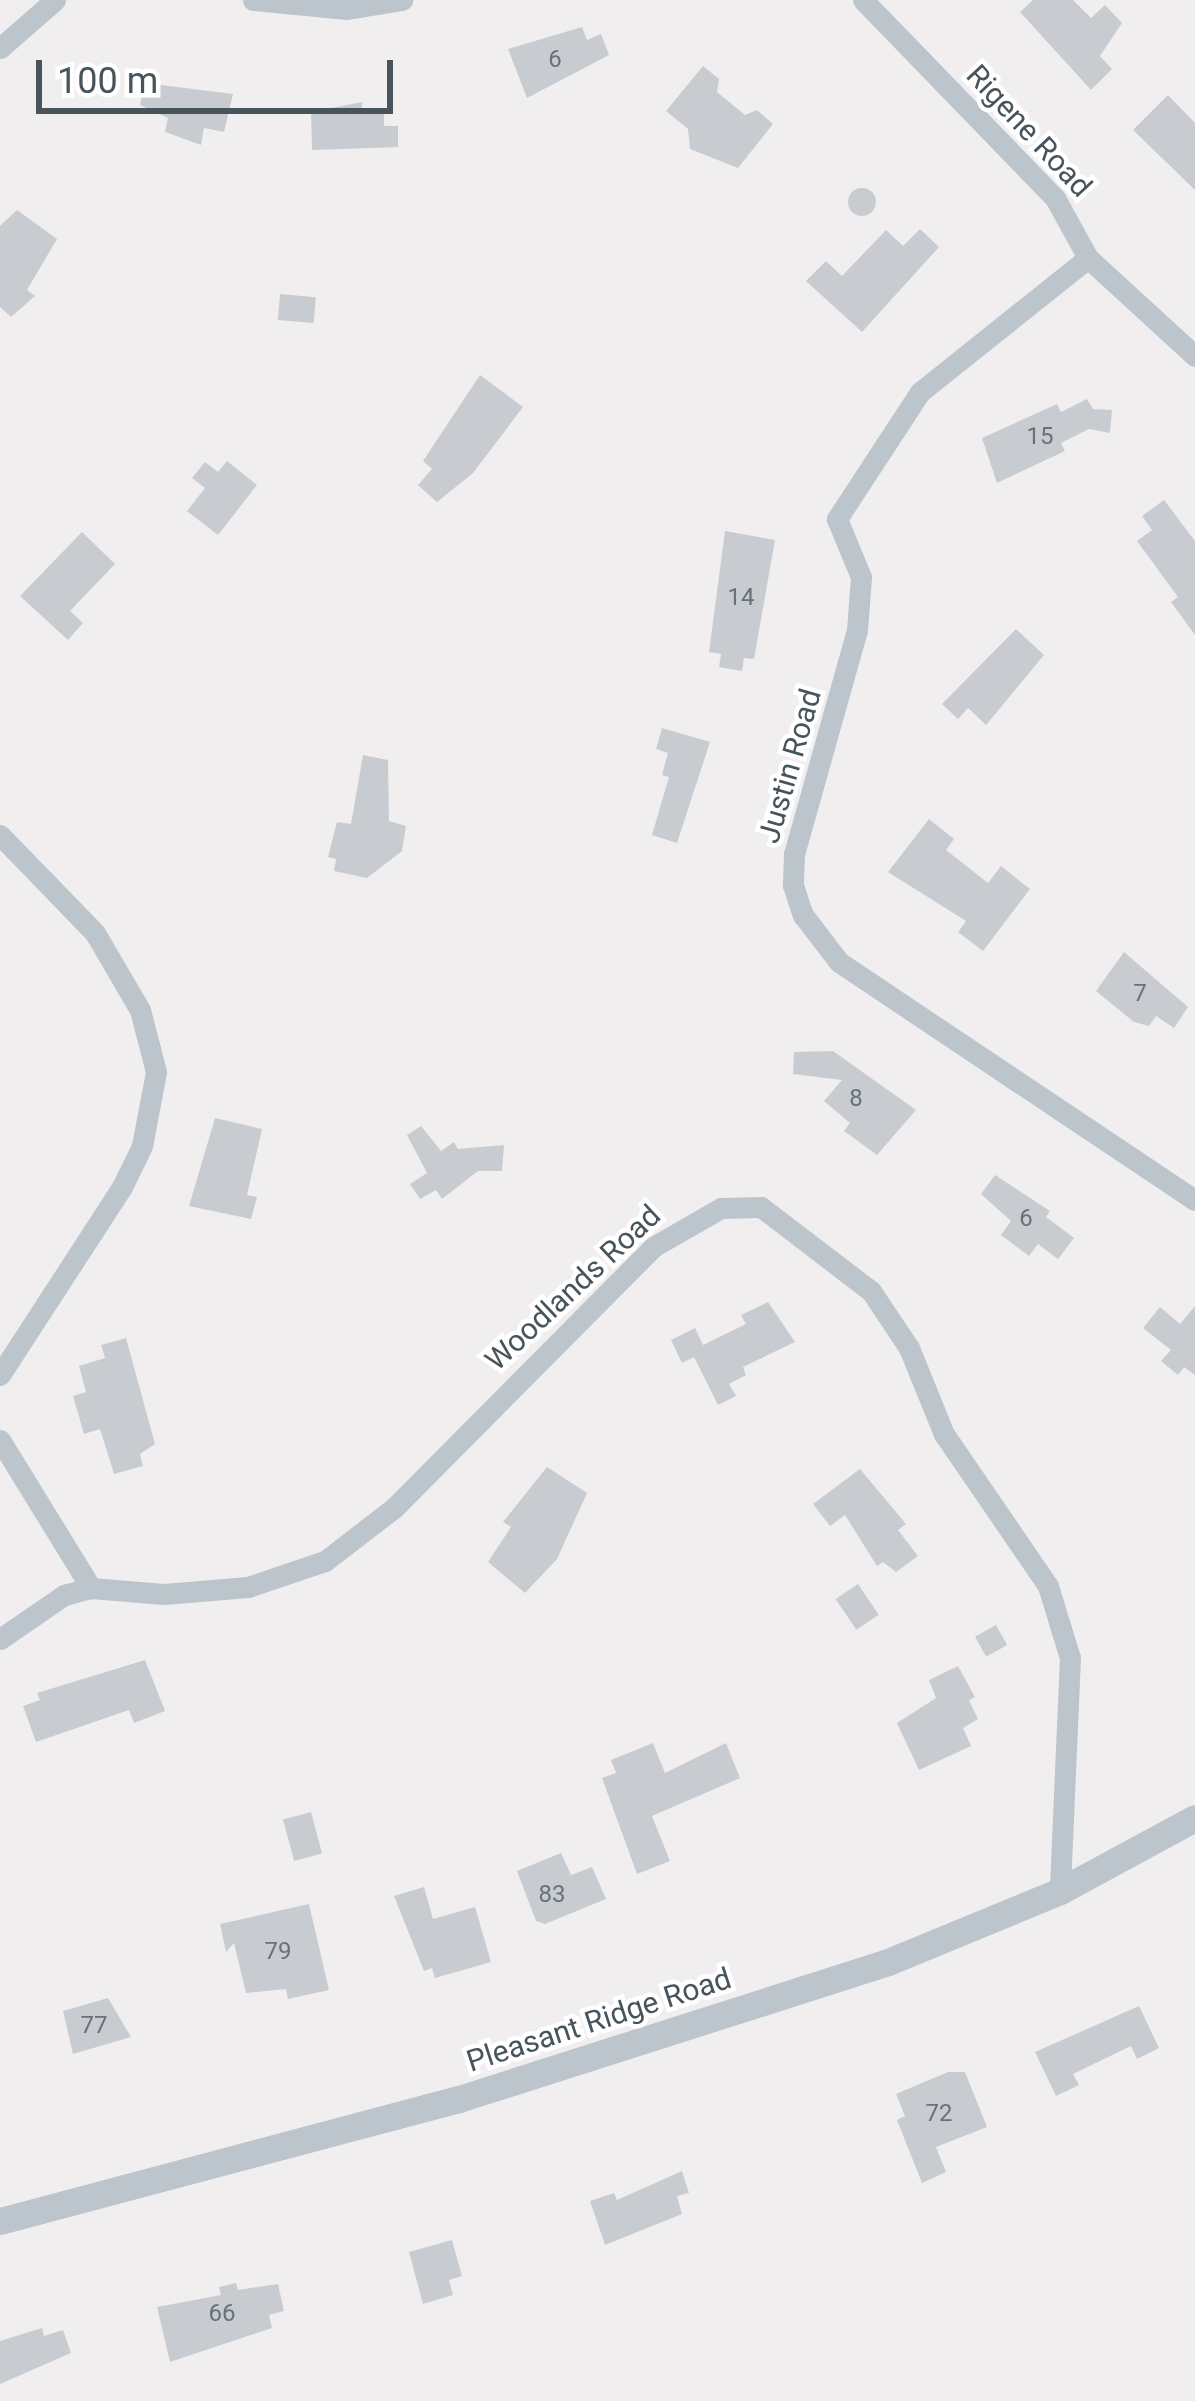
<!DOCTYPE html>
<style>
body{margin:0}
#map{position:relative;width:1195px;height:2401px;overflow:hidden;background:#f1eeef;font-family:Roboto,sans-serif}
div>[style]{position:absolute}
.building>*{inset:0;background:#c8ccd1;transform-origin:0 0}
.round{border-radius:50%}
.minor>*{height:21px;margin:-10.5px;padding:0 10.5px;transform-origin:10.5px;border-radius:10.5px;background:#bbc5cb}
.tertiary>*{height:27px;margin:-13.5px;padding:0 13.5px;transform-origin:13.5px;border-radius:13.5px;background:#bbc5cb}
span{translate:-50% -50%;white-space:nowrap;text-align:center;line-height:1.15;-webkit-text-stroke:9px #fff;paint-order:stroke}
.number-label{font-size:24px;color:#677278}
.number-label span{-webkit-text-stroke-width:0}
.street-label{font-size:30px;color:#47545b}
.scale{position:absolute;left:36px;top:60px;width:357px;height:54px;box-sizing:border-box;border:6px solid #47545b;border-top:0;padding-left:15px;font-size:36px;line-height:42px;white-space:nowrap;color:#47545b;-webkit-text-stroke:9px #fff;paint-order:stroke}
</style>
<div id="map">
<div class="building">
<div style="clip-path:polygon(1033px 0,1073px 0,1091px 18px,1105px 5px,1122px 23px,1100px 56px,1112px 69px,1091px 90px,1020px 12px)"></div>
<div style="clip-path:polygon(582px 27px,587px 40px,601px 34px,609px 55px,527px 98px,508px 49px)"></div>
<div style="clip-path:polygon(703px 66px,719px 79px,717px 92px,745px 115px,757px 110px,773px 124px,738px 168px,690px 149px,688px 129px,666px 111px)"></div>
<div style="clip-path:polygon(145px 83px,233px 94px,224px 132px,204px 128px,201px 145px,165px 132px,168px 118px,140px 105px)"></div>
<div style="clip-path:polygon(1168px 95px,1195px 123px,1195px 190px,1133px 130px)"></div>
<div style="clip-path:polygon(362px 102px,362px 110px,384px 109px,384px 126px,398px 126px,398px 147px,312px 150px,311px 112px)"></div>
<div class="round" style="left:848px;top:188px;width:28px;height:28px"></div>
<div style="clip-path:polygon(17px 210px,57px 239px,27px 290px,35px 296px,11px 317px,0 307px,0 226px)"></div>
<div style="clip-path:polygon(920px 229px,939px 247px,862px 332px,806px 281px,826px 261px,842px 276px,886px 230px,903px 246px)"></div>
<div style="left:280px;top:294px;width:36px;height:26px;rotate:5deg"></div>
<div style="clip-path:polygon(480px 375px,523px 407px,473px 473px,437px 502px,418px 485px,432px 469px,423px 461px)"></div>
<div style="clip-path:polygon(1087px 399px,1093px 409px,1112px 410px,1110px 433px,1089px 429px,1061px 443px,1065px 451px,997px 483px,982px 438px,1057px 404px,1061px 412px)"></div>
<div style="clip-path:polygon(227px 461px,257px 485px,218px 535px,187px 511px,205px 488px,192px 478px,205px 462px,218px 472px)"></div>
<div style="clip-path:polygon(1164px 500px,1195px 541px,1195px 635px,1171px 602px,1178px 597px,1137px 541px,1152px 530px,1142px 516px)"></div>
<div style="clip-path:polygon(725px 531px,775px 540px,754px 659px,744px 658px,742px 671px,719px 667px,721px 654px,709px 652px)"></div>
<div style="clip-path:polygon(82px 532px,115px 564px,70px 611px,83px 623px,68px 640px,20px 596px)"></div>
<div style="clip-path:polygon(1016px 629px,1044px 655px,986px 725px,968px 708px,958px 719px,942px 704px)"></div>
<div style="clip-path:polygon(662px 728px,710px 742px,677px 843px,652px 835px,669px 777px,662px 775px,668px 753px,656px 749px)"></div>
<div style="clip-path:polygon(363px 755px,388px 760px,389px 821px,406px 826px,402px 851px,367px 878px,334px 871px,336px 859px,328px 857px,337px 822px,351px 824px)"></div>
<div style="clip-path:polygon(929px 819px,954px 839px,946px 850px,988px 883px,1001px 866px,1030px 889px,983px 951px,958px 932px,966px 921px,888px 872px)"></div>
<div style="clip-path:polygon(1124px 952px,1188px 1007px,1174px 1028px,1156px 1016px,1149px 1026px,1134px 1022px,1096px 991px)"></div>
<div style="clip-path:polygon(833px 1051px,916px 1110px,877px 1155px,844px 1131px,850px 1123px,824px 1101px,842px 1080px,793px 1074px,794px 1052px)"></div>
<div style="clip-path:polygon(215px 1118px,262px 1129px,247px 1195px,257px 1197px,251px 1219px,189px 1206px)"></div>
<div style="clip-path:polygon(421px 1126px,441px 1151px,454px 1142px,458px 1149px,504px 1145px,502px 1171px,478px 1171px,442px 1199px,436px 1190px,420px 1199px,410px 1184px,427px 1173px,407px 1135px)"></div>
<div style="clip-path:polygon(995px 1175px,1050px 1211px,1046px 1217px,1074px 1238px,1058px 1259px,1038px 1244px,1029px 1256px,1001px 1235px,1011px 1221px,981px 1194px)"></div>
<div style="clip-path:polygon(768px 1302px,795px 1342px,743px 1367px,746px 1375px,729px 1384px,736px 1396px,718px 1405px,694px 1357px,682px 1363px,671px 1340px,695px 1328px,703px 1345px,746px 1324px,741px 1315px)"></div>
<div style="clip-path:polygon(1195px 1306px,1195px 1375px,1184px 1367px,1178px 1375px,1161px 1361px,1171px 1350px,1143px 1328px,1160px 1307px,1180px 1324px)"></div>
<div style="clip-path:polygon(126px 1338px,155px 1444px,140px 1454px,143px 1466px,114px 1474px,100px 1429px,84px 1434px,73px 1396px,86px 1392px,79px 1366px,105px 1358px,101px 1345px)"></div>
<div style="clip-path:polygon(547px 1467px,587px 1493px,557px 1559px,525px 1593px,488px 1562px,511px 1527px,503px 1522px)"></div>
<div style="clip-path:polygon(860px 1469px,906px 1524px,898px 1530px,918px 1556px,896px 1572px,883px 1562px,877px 1566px,845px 1515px,830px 1526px,813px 1504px)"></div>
<div style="left:858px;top:1584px;width:37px;height:27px;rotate:56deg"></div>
<div style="left:996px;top:1625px;width:23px;height:24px;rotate:61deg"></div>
<div style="clip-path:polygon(145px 1660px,165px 1711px,134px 1723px,129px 1710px,36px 1742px,23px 1706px,40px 1700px,37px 1693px)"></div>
<div style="clip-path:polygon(958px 1666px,975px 1697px,969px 1700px,978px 1719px,963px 1728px,971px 1746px,919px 1770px,897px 1723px,936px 1698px,929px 1680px)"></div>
<div style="clip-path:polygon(653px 1743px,665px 1773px,726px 1743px,740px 1778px,652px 1816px,670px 1861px,637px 1874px,602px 1778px,616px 1773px,611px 1760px)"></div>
<div style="left:311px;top:1812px;width:43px;height:29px;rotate:75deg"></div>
<div style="clip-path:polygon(561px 1853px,571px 1875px,592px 1867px,606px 1899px,545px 1924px,536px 1921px,517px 1871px)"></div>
<div style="clip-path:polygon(424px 1887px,433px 1919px,475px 1907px,491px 1962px,435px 1978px,432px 1968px,424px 1971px,394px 1896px)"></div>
<div style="clip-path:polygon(309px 1904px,329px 1990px,288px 1999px,286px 1989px,246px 1993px,234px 1943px,226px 1952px,220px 1924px)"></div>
<div style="clip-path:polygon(108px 1998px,131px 2037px,73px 2054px,63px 2011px)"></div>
<div style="clip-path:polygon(1139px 2006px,1159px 2048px,1137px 2059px,1131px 2046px,1073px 2074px,1079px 2085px,1056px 2096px,1035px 2052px)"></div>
<div style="clip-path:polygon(948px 2072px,965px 2072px,987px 2127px,936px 2147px,946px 2172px,922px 2183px,897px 2120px,905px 2116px,896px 2094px)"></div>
<div style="clip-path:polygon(682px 2171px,689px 2193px,677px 2196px,682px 2214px,605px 2245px,590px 2201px,614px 2193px,617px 2200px)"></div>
<div style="clip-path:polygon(452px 2240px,462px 2276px,449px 2280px,453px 2295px,423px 2304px,409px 2252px)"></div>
<div style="clip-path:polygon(236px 2283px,238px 2290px,278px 2284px,284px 2311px,269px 2315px,272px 2328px,170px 2362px,157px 2307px,221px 2295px,219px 2287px)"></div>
<div style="clip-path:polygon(42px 2328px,44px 2336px,63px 2330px,71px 2353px,0 2384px,0 2341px)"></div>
</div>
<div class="minor">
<div style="left:253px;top:0;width:94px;rotate:5.5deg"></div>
<div style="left:347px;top:9px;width:56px;rotate:-9.3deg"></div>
<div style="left:863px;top:0;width:276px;rotate:45.9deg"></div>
<div style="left:1055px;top:198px;width:68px;rotate:61.2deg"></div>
<div style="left:1088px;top:258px;width:145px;rotate:42.5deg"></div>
<div style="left:0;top:48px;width:73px;rotate:-41.1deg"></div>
<div style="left:1088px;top:258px;width:215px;rotate:141.4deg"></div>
<div style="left:920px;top:392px;width:152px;rotate:123.2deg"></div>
<div style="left:837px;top:519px;width:63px;rotate:67.5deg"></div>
<div style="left:861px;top:577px;width:53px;rotate:94.3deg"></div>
<div style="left:857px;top:630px;width:233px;rotate:105.7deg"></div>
<div style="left:794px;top:854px;width:31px;rotate:92deg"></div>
<div style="left:793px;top:885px;width:32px;rotate:72deg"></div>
<div style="left:803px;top:915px;width:59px;rotate:52.5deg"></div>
<div style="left:839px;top:962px;width:428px;rotate:33.8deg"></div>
<div style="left:0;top:835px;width:136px;rotate:45.9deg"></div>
<div style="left:95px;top:933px;width:89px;rotate:59.7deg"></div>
<div style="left:140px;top:1010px;width:64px;rotate:75.5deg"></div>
<div style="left:156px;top:1072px;width:75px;rotate:100.7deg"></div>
<div style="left:142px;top:1146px;width:46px;rotate:116deg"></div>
<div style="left:122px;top:1187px;width:224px;rotate:123deg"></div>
<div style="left:0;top:1440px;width:174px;rotate:58.4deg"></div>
<div style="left:0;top:1639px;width:78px;rotate:-34.5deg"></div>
<div style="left:64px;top:1595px;width:28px;rotate:-15deg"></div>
<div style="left:91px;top:1588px;width:73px;rotate:4.7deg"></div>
<div style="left:164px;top:1594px;width:84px;rotate:-4.8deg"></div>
<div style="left:248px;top:1587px;width:81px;rotate:-18.7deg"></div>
<div style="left:325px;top:1561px;width:88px;rotate:-37.6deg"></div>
<div style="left:395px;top:1507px;width:366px;rotate:-45.2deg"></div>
<div style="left:653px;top:1247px;width:78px;rotate:-29.8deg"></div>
<div style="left:721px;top:1208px;width:40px;rotate:-1.4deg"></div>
<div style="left:761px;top:1207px;width:138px;rotate:37.4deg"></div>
<div style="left:871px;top:1291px;width:69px;rotate:56.3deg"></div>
<div style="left:909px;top:1348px;width:93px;rotate:67.9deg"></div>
<div style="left:944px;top:1434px;width:184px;rotate:55.6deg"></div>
<div style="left:1048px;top:1586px;width:75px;rotate:73deg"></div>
<div style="left:1070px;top:1658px;width:233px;rotate:92.5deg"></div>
</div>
<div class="tertiary">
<div style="left:0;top:2221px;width:475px;rotate:-14.9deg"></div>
<div style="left:459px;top:2099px;width:450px;rotate:-17.7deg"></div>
<div style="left:888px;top:1962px;width:186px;rotate:-22.4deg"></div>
<div style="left:1060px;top:1891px;width:153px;rotate:-28.4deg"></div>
</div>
<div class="number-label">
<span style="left:555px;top:60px">6</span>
<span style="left:1040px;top:437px">15</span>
<span style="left:741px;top:598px">14</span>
<span style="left:1140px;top:994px">7</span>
<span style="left:856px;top:1099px">8</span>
<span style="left:1026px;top:1219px">6</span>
<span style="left:552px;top:1895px">83</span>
<span style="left:278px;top:1952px">79</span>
<span style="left:94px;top:2026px">77</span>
<span style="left:939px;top:2114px">72</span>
<span style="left:222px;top:2314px">66</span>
</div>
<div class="street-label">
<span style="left:1029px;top:131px;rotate:47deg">Rigene Road</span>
<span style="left:790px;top:766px;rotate:-74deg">Justin Road</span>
<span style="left:573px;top:1288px;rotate:-43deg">Woodlands Road</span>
<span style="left:599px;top:2020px;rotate:-18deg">Pleasant Ridge Road</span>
</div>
<div class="scale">100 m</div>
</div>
